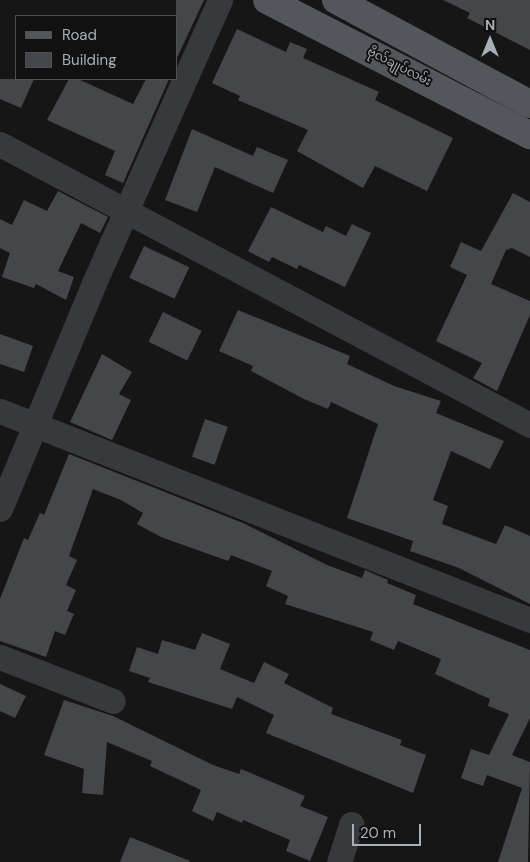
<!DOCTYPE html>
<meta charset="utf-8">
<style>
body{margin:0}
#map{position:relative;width:530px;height:862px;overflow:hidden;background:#161617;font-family:"DM Sans","Noto Sans Myanmar",sans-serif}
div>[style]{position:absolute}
.building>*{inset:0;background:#45464a;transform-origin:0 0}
.street>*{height:25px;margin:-12.5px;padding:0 12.5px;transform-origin:12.5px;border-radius:12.5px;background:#37393c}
.primary>*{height:28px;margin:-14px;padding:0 14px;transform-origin:14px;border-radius:14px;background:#53565b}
span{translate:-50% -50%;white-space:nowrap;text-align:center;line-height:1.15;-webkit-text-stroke:4px #111112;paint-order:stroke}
.street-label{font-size:12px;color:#a9afb6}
.legend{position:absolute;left:15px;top:15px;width:162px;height:65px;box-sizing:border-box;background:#111112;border:1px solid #4e5054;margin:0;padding:6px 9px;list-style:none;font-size:15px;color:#a9afb6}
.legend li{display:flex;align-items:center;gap:10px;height:25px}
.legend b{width:25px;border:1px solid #4e5054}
.north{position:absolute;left:465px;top:15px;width:50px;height:50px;-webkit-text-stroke:4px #111112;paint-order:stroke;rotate:0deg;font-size:14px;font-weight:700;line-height:20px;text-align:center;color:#a9afb6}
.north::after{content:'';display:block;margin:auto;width:18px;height:22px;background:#a9afb6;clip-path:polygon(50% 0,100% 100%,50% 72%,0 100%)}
.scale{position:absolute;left:352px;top:824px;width:69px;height:22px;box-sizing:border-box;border:2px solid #a9afb6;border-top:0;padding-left:6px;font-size:15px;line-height:18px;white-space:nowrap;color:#a9afb6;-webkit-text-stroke:4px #111112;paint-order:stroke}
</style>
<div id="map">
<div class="building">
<div style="clip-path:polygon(176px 0,204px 0,176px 60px)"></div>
<div style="clip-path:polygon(443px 0,530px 0,530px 50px,467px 18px,470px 13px)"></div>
<div style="clip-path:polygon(237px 29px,286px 52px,290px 42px,307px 49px,303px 58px,379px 92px,375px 100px,453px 138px,427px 191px,375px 166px,363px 188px,297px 151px,308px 130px,238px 100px,240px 96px,212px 83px)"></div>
<div style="clip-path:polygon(0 79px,34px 79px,21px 108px,0 99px)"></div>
<div style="clip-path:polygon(69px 79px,78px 79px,133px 104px,146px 79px,169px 79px,123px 183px,105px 175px,115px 151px,47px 120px)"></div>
<div style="clip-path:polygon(192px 129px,253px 156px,257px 147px,288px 160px,273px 193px,215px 167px,197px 212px,165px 200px)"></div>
<div style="clip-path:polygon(58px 191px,108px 217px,100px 233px,81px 223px,58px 271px,74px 277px,66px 300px,36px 284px,34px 288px,2px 277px,10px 253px,0 248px,0 219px,12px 225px,24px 200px,47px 211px)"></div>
<div style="clip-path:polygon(513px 193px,530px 202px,530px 257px,512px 248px,506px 250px,491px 284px,530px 301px,530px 315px,497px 391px,473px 378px,482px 363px,436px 341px,467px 275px,450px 267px,461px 242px,481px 251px)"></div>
<div style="clip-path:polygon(271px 207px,323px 232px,326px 226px,346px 236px,352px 224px,371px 233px,345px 287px,299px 265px,297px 269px,272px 257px,269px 262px,248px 251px)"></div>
<div style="left:144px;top:246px;width:50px;height:35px;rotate:25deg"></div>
<div style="clip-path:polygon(238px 310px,350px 356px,347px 364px,394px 386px,441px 401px,436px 413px,504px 441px,490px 469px,451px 451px,433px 500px,448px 506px,442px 524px,496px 544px,505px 525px,530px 536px,530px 604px,459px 568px,410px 551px,413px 541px,347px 518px,378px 424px,331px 402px,328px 409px,304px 399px,251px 371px,253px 366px,219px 351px)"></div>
<div style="left:163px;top:312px;width:43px;height:33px;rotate:26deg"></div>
<div style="clip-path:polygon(0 334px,33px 346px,24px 372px,0 364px)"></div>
<div style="clip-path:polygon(102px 354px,132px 372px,119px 394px,131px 400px,112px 440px,70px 422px)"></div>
<div style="left:205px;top:419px;width:24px;height:40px;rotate:19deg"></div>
<div style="clip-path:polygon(69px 454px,243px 523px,327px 565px,362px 578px,365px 570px,388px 580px,387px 583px,416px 595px,413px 604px,530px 650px,530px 718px,512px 755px,530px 762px,528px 862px,498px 862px,522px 788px,487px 775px,483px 786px,461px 778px,471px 749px,489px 755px,509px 714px,488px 706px,490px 699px,435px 674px,441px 659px,398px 641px,394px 650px,370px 640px,373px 632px,285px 604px,288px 596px,266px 586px,272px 571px,231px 555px,228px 561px,161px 537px,137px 524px,143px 513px,121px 500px,93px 489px,69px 556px,77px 560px,66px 585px,76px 590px,67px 611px,74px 614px,65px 635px,55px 631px,46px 657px,0 641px,0 599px,24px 538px,28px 540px,40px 513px,44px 515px)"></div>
<div style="clip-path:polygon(202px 633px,230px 644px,220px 669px,254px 683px,264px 662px,289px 674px,284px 683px,333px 708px,331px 714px,402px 740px,400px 745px,426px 755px,413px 793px,266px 733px,274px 715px,237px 697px,232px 709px,148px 682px,150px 678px,129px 671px,137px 647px,158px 654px,162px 640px,195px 650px)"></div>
<div style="clip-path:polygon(0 684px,26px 696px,15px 718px,0 711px)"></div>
<div style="clip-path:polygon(64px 700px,113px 716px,213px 765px,239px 774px,241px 769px,305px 796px,300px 806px,328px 817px,310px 861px,286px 851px,290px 840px,243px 820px,242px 823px,217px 812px,213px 821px,192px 811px,201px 790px,150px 766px,152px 761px,107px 742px,103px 795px,82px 793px,84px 769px,44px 755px)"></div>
<div style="clip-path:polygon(130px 837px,190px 861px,189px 862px,120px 862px)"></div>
</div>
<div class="street">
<div style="left:0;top:144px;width:600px;rotate:27.93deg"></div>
<div style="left:0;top:411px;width:570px;rotate:21.52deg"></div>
<div style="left:0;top:509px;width:245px;rotate:-67.4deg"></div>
<div style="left:94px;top:283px;width:310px;rotate:-66deg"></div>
<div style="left:0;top:657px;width:121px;rotate:21.3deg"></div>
<div style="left:339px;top:862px;width:40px;rotate:-72deg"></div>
</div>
<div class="primary">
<div style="left:267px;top:0;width:296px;rotate:27.2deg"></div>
<div style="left:336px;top:0;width:220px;rotate:28.2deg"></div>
</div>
<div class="street-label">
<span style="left:399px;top:67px;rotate:27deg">ဗိုလ်ချုပ်လမ်း</span>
</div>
<ul class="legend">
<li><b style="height:6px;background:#53565b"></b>Road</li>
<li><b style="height:14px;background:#45464a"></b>Building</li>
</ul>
<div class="north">N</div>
<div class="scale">20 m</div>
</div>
